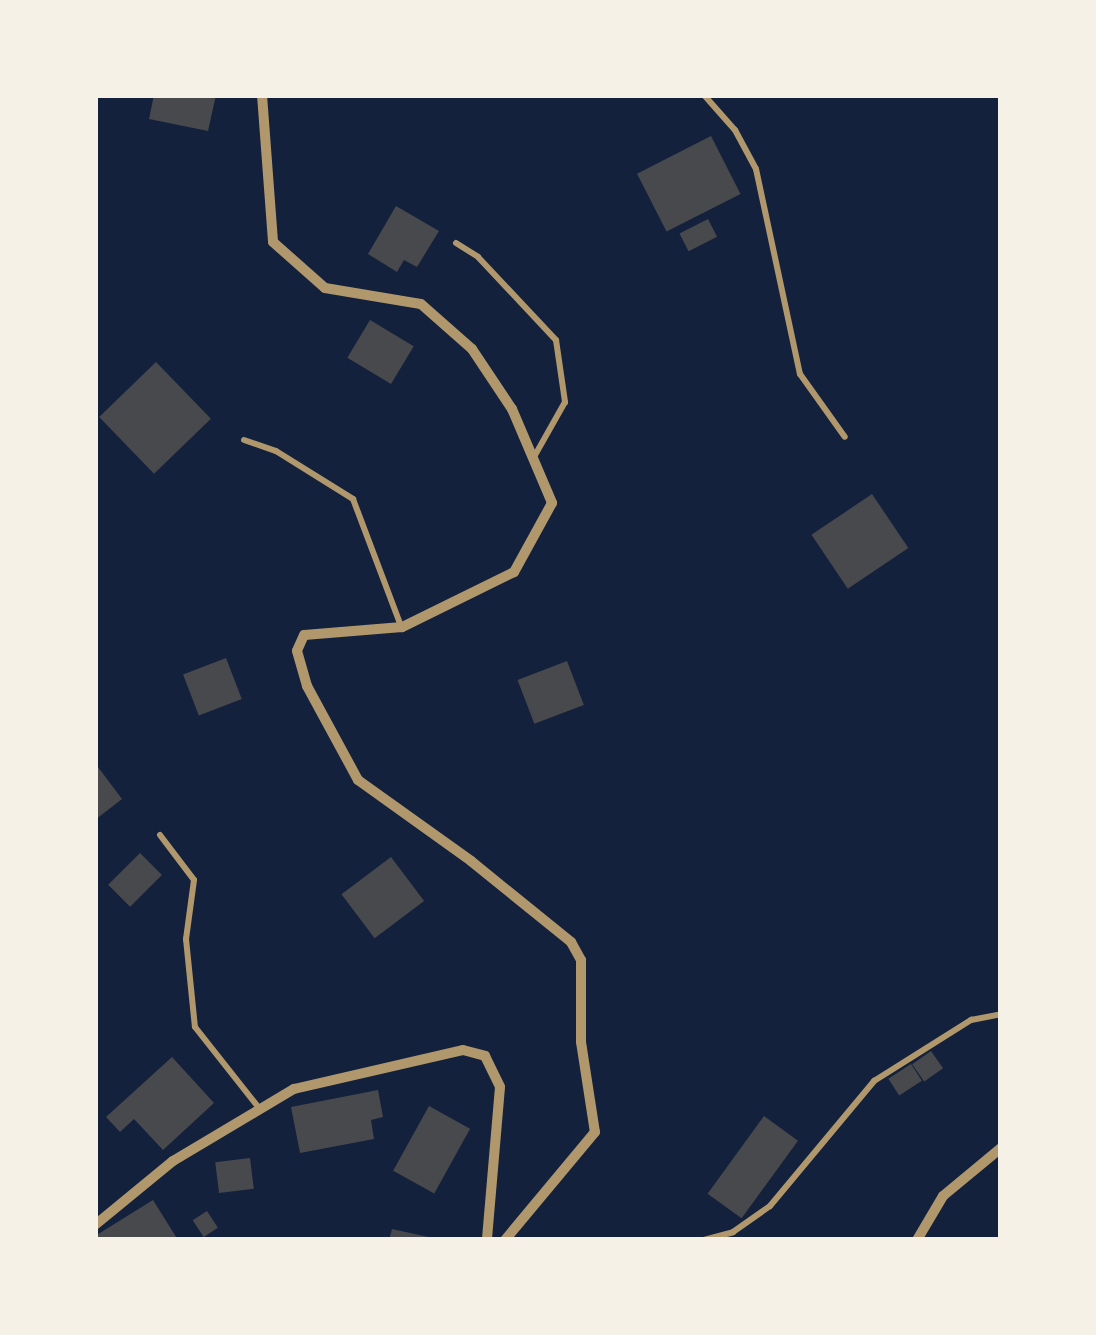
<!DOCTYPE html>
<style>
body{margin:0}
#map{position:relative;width:1096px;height:1335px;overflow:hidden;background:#14213d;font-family:Lato,sans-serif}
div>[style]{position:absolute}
.building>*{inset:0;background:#48494c;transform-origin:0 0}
.service>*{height:6px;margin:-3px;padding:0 3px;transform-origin:3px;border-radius:3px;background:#b1986c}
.minor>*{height:10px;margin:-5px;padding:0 5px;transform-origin:5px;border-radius:5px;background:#b1986c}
span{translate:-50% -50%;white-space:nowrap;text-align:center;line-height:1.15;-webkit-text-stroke:9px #f6f1e7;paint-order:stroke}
.frame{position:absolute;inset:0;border:98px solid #f6f1e7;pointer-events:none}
</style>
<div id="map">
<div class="building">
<div style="clip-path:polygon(154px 95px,216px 95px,208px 131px,149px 119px)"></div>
<div style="left:711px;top:136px;width:65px;height:83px;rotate:63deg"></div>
<div style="clip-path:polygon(396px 206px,439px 231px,417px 267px,404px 260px,397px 272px,368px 254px)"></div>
<div style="left:708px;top:219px;width:20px;height:32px;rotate:63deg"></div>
<div style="left:370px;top:320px;width:51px;height:44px;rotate:31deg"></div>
<div style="left:156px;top:362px;width:79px;height:79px;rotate:46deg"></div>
<div style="left:872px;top:494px;width:65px;height:73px;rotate:56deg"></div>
<div style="left:226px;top:658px;width:44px;height:46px;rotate:69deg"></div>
<div style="left:567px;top:661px;width:47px;height:53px;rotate:69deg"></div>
<div style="clip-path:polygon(95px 763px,122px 799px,95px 820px)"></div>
<div style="left:140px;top:853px;width:31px;height:45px;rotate:45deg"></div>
<div style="left:391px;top:857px;width:55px;height:62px;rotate:53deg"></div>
<div style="left:931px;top:1051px;width:21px;height:23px;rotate:55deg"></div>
<div style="clip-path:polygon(172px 1057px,214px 1103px,163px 1150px,134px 1119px,120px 1132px,106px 1117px)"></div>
<div style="left:911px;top:1064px;width:20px;height:27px;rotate:57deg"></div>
<div style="clip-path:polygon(378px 1090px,383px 1117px,371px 1120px,374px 1139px,300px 1153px,291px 1107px)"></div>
<div style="left:429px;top:1106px;width:47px;height:74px;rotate:29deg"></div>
<div style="left:764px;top:1116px;width:42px;height:96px;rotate:36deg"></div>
<div style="left:250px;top:1158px;width:31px;height:35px;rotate:83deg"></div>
<div style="clip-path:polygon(153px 1200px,178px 1240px,95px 1240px,95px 1236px)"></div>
<div style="left:207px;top:1211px;width:20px;height:17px;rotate:57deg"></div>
<div style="clip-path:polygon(392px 1229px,433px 1238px,433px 1240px,389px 1240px)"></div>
</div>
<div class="service">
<div style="left:704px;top:95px;width:47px;rotate:48.5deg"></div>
<div style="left:735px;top:130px;width:44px;rotate:61.7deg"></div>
<div style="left:756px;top:169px;width:210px;rotate:77.9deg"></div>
<div style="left:800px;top:374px;width:77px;rotate:54.5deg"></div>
<div style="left:456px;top:243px;width:26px;rotate:32deg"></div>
<div style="left:478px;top:257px;width:114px;rotate:46.8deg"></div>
<div style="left:556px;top:340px;width:63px;rotate:81.7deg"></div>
<div style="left:565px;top:402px;width:63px;rotate:119.4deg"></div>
<div style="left:244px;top:440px;width:34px;rotate:19deg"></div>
<div style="left:276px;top:451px;width:91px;rotate:31.9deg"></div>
<div style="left:353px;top:499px;width:136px;rotate:69.3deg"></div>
<div style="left:160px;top:835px;width:56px;rotate:52.9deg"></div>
<div style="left:194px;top:880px;width:60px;rotate:97.7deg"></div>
<div style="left:186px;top:939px;width:88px;rotate:84.2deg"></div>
<div style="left:195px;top:1027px;width:103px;rotate:51.7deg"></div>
<div style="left:704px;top:1240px;width:30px;rotate:-15deg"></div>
<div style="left:733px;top:1232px;width:45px;rotate:-35.1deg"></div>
<div style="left:770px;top:1206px;width:163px;rotate:-50.2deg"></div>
<div style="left:874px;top:1081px;width:115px;rotate:-32.2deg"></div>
<div style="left:971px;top:1020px;width:31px;rotate:-11deg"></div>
</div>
<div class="minor">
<div style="left:262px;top:95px;width:147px;rotate:85.7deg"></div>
<div style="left:273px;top:242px;width:69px;rotate:41.5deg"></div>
<div style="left:325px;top:288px;width:97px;rotate:9.5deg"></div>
<div style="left:421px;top:304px;width:68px;rotate:41.4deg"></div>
<div style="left:472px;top:349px;width:72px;rotate:56.3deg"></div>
<div style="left:512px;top:409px;width:102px;rotate:66.9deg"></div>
<div style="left:552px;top:503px;width:79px;rotate:118.8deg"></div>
<div style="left:514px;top:572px;width:125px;rotate:153.8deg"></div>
<div style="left:402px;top:627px;width:98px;rotate:175.3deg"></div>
<div style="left:304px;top:635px;width:17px;rotate:114deg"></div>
<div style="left:297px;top:651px;width:36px;rotate:74deg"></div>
<div style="left:307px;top:686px;width:107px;rotate:61.5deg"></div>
<div style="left:358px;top:780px;width:139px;rotate:35.6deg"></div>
<div style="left:471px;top:861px;width:129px;rotate:39deg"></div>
<div style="left:571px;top:942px;width:21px;rotate:61deg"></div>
<div style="left:581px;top:960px;width:82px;rotate:90deg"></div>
<div style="left:581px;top:1042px;width:91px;rotate:81.2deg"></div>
<div style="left:595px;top:1132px;width:141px;rotate:129.8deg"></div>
<div style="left:95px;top:1225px;width:101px;rotate:-39.4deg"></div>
<div style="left:173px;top:1161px;width:141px;rotate:-30.8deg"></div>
<div style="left:294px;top:1089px;width:173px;rotate:-13deg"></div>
<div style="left:463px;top:1050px;width:23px;rotate:15deg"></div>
<div style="left:485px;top:1056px;width:34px;rotate:64deg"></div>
<div style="left:500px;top:1087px;width:154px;rotate:94.9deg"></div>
<div style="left:917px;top:1240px;width:51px;rotate:-59.4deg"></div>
<div style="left:943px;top:1196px;width:75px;rotate:-39.6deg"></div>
</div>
<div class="frame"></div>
</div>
